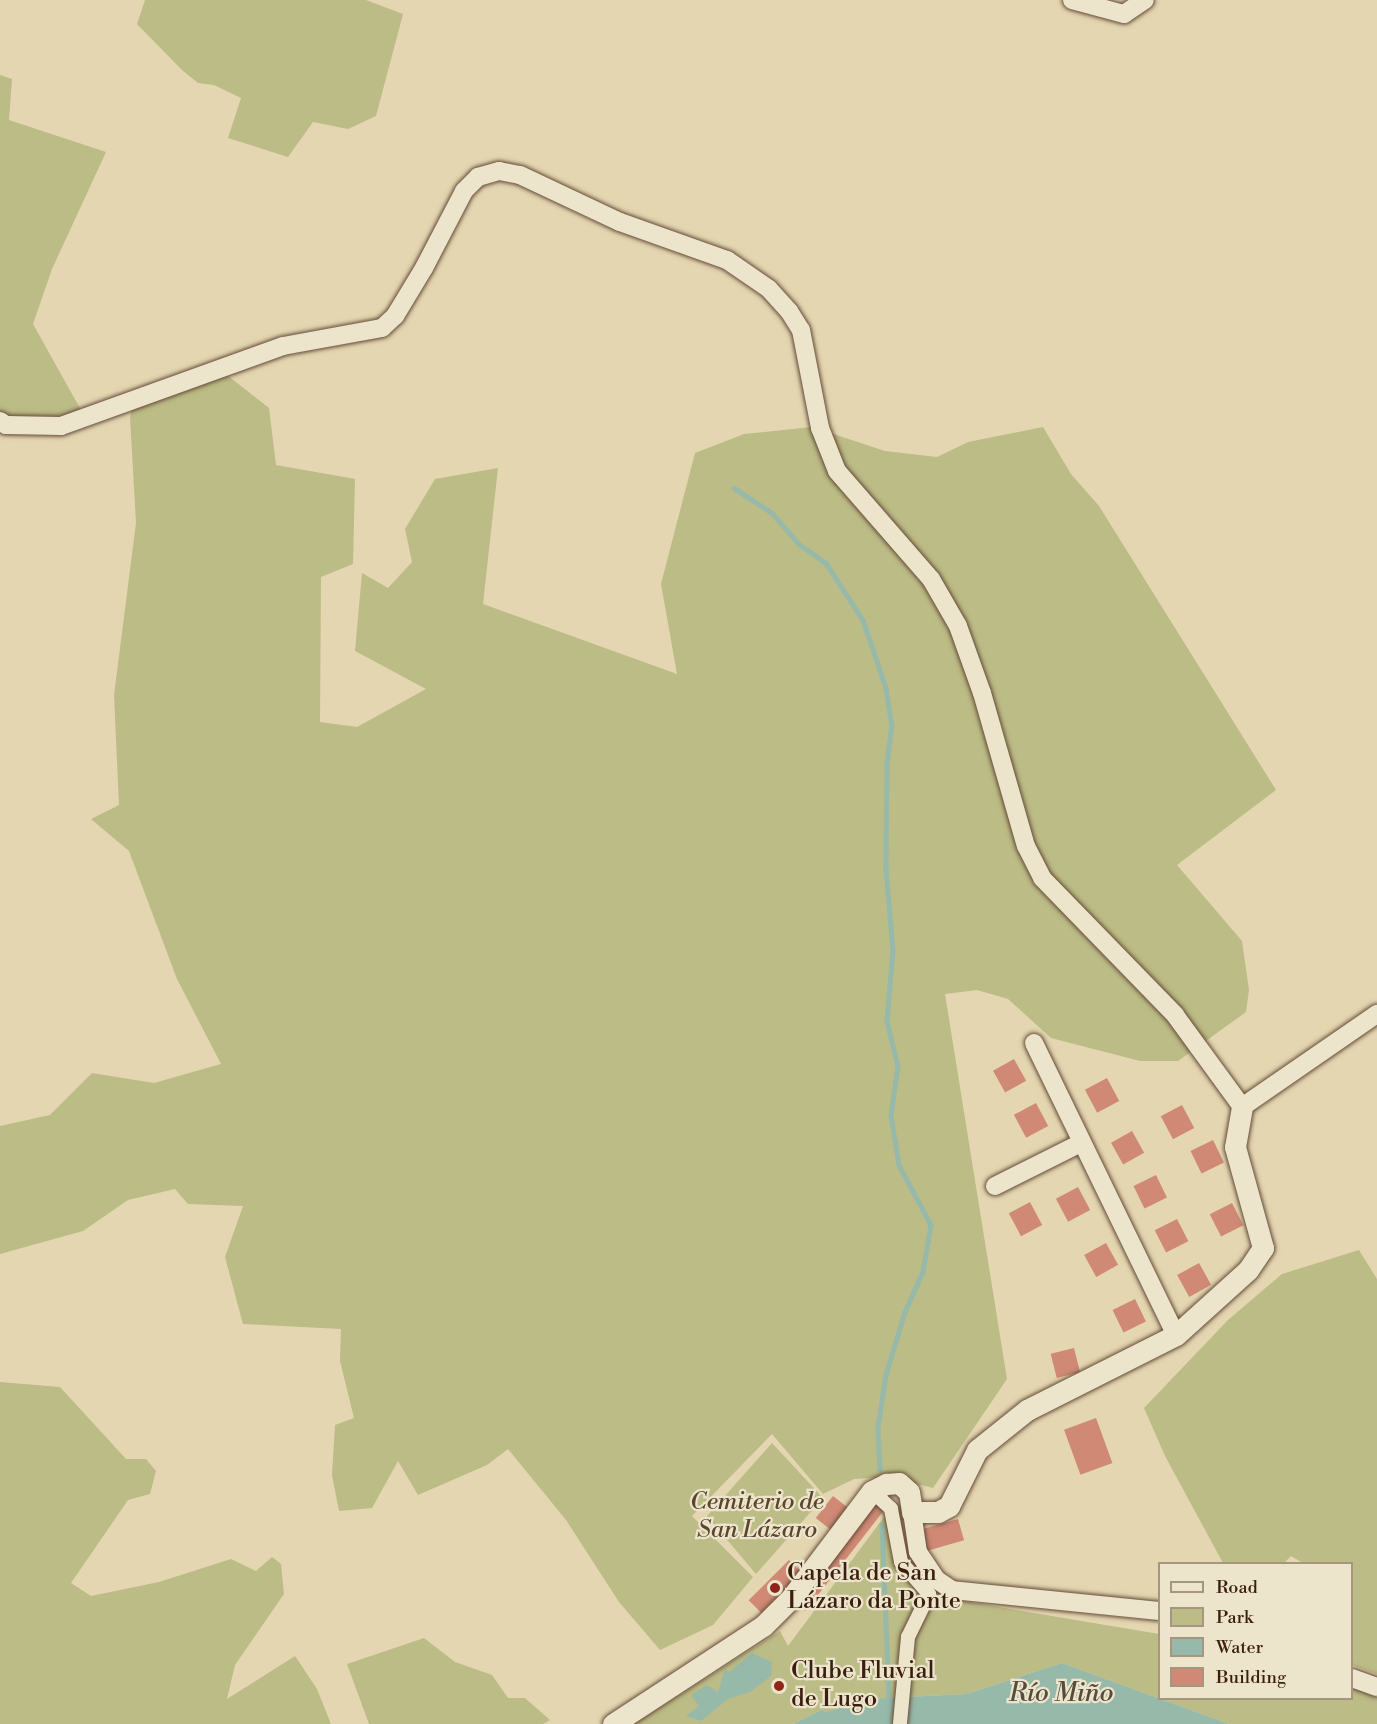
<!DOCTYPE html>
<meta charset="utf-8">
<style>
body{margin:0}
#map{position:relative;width:1377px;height:1724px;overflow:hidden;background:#e4d6b1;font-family:"Libre Bodoni",serif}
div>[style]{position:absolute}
.green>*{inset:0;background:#bcbc86}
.water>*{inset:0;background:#96b9a9}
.stream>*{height:4.5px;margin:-2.25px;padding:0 2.25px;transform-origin:2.25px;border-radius:2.25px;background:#96b9a9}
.building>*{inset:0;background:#cf8974;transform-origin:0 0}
.roads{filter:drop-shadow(0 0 2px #654c38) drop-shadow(0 0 2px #654c38)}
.pedestrian>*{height:14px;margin:-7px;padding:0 7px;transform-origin:7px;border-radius:7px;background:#ede4cc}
.minor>*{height:18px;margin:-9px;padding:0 9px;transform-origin:9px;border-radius:9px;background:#ede4cc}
.tertiary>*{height:21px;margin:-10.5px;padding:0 10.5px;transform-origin:10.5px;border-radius:10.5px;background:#ede4cc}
.dots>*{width:16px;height:16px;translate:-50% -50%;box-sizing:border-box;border:3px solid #ede4cc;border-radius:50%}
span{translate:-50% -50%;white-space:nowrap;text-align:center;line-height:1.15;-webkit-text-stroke:4.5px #ede4cc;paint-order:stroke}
.park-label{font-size:24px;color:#5b462d;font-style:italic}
.poi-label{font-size:24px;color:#3b1e0f}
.left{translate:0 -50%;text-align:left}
.water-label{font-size:26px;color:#564c3d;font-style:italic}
.legend{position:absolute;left:1158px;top:1562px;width:195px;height:138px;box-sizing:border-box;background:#ede4cc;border:2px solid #a69580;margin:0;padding:8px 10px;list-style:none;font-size:18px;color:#3b1e0f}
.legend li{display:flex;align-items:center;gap:12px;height:30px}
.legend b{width:30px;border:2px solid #a69580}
</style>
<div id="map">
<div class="green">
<div style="clip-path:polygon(145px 0,366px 0,403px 14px,376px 116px,348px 129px,313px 122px,288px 157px,228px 138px,241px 98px,214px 85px,198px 83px,182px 70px,137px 24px)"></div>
<div style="clip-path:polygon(0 75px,12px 79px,9px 120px,106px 152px,52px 269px,33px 324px,81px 410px,61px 420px,10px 423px,0 414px)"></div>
<div style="clip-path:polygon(223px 372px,269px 408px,276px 465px,355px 479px,353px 564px,321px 577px,320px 722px,357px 727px,426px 689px,355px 651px,362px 573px,388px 588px,412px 562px,405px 529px,435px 479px,498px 468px,483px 604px,677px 674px,661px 584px,695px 453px,744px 434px,812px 427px,885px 451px,937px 457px,968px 442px,1043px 427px,1071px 474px,1099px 506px,1276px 790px,1177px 865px,1242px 941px,1249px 990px,1246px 1012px,1178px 1061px,1140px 1061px,1051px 1038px,1008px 999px,977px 990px,945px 994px,1007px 1379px,933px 1488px,889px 1477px,854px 1479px,823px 1494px,772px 1434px,692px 1516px,753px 1577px,713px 1625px,660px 1650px,619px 1602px,566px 1520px,508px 1449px,487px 1465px,418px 1495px,398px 1461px,372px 1508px,339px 1511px,332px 1475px,335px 1425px,354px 1418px,340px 1361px,341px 1329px,243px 1324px,225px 1257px,243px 1206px,188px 1204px,175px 1189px,128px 1200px,83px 1231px,0 1254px,0 1126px,50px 1115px,92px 1073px,154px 1083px,221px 1064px,177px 979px,129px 851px,91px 819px,119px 805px,114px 695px,136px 523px,130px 417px,137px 391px)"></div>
<div style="clip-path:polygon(1359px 1250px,1377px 1279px,1377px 1674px,1352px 1665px,1352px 1564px,1303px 1563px,1291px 1556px,1284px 1563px,1223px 1563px,1165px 1456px,1144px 1408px,1228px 1320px,1282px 1274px)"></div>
<div style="clip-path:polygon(0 1382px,60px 1387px,126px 1459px,146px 1459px,156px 1471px,150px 1494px,128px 1500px,71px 1583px,91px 1596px,159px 1582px,231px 1559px,256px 1571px,272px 1557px,281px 1564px,284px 1594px,235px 1665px,227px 1699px,295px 1656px,317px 1689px,331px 1724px,0 1724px)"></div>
<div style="clip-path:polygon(772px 1443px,823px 1498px,756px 1574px,707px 1516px)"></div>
<div style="clip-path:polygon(901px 1510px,905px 1546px,916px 1573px,947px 1595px,969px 1602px,1159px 1634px,1160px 1698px,1352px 1698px,1352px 1684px,1377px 1693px,1377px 1724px,1229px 1724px,1062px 1663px,967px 1694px,865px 1699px,827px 1712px,821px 1710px,793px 1724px,634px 1724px,780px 1631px,788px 1646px,887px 1513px)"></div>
<div style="clip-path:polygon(424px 1638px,455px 1662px,492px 1675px,508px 1698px,525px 1698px,550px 1720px,543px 1724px,369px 1724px,347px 1664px)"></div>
</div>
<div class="water">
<div style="clip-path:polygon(752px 1653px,772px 1662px,771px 1676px,750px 1692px,728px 1699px,701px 1721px,686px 1716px,699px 1706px,691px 1695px,707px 1685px,718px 1692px,725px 1669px,729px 1672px)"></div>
<div style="clip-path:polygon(1062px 1663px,1229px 1724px,793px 1724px,821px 1710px,827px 1712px,865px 1699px,967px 1694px)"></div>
</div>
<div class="stream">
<div style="left:734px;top:488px;width:45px;rotate:33.3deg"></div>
<div style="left:772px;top:513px;width:41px;rotate:48.9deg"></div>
<div style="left:799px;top:544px;width:33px;rotate:35deg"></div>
<div style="left:826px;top:563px;width:68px;rotate:57deg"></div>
<div style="left:863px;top:620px;width:72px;rotate:71.3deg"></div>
<div style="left:886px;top:688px;width:36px;rotate:81deg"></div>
<div style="left:892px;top:724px;width:41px;rotate:97deg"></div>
<div style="left:887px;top:765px;width:104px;rotate:90.6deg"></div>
<div style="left:886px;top:869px;width:81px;rotate:85.1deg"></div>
<div style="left:893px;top:950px;width:71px;rotate:94.8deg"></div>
<div style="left:887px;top:1021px;width:46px;rotate:76.3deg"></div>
<div style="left:898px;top:1066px;width:49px;rotate:98.1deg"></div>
<div style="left:891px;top:1115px;width:51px;rotate:80.9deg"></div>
<div style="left:899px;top:1165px;width:68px;rotate:61.9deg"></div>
<div style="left:931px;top:1225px;width:48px;rotate:99.7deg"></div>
<div style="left:923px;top:1272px;width:44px;rotate:114.2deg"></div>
<div style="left:905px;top:1312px;width:66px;rotate:106.8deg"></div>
<div style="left:886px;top:1375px;width:53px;rotate:98.7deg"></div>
<div style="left:878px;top:1427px;width:43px;rotate:87.3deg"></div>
<div style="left:882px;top:1524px;width:177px;rotate:87.7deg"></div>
</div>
<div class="building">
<div style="left:1014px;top:1059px;width:25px;height:24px;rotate:61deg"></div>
<div style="left:1107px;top:1078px;width:26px;height:25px;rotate:62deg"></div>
<div style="left:1036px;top:1103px;width:26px;height:25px;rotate:62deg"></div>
<div style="left:1182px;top:1105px;width:26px;height:24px;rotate:62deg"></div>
<div style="left:1132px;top:1131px;width:25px;height:24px;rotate:61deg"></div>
<div style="left:1213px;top:1140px;width:25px;height:25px;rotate:64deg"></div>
<div style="left:1156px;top:1175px;width:25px;height:25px;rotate:64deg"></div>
<div style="left:1078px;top:1187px;width:26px;height:25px;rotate:62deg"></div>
<div style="left:1030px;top:1202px;width:26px;height:24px;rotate:62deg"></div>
<div style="left:1232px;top:1203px;width:25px;height:25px;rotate:63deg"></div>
<div style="left:1177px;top:1219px;width:25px;height:25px;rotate:63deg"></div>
<div style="left:1106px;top:1243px;width:25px;height:25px;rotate:61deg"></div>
<div style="left:1199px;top:1263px;width:25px;height:25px;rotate:61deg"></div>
<div style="left:1135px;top:1299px;width:25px;height:25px;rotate:64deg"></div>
<div style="left:1074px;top:1348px;width:25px;height:24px;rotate:76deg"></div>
<div style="left:1096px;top:1418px;width:48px;height:34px;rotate:70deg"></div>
<div style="left:833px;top:1496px;width:23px;height:28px;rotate:38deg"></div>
<div style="left:871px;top:1501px;width:16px;height:127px;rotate:38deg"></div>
<div style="left:958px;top:1519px;width:22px;height:40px;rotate:74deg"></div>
<div style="left:789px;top:1560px;width:18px;height:57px;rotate:45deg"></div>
</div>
<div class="roads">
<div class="pedestrian">
<div style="left:872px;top:1491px;width:26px;rotate:43deg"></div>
<div style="left:891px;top:1509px;width:54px;rotate:79.3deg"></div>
<div style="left:901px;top:1562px;width:43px;rotate:48.8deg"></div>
<div style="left:929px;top:1594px;width:48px;rotate:116deg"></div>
<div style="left:908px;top:1637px;width:87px;rotate:95.3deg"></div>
</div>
<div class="minor">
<div style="left:1072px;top:0;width:54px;rotate:15.1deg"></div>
<div style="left:1124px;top:14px;width:25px;rotate:-34deg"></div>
<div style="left:0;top:421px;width:7px;rotate:34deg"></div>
<div style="left:6px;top:425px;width:55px;rotate:1deg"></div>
<div style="left:61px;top:426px;width:236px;rotate:-19.8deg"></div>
<div style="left:283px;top:346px;width:101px;rotate:-10.3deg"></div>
<div style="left:382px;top:328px;width:18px;rotate:-43deg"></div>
<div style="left:395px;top:316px;width:56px;rotate:-58.9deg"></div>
<div style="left:424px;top:268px;width:87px;rotate:-62.5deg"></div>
<div style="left:464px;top:191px;width:20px;rotate:-45deg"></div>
<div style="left:478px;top:177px;width:22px;rotate:-16deg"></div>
<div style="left:499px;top:171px;width:21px;rotate:11deg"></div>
<div style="left:520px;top:175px;width:110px;rotate:25.2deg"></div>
<div style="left:620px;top:222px;width:114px;rotate:19.6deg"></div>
<div style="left:727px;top:260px;width:51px;rotate:34.6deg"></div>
<div style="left:769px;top:289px;width:30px;rotate:48deg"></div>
<div style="left:789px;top:311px;width:22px;rotate:58deg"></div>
<div style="left:801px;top:330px;width:100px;rotate:79deg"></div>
<div style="left:820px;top:428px;width:46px;rotate:68.4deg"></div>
<div style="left:837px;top:471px;width:143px;rotate:49deg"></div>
<div style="left:931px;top:579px;width:54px;rotate:60.1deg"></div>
<div style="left:958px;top:626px;width:71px;rotate:70.3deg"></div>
<div style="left:982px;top:693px;width:159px;rotate:74deg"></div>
<div style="left:1026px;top:846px;width:36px;rotate:63deg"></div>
<div style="left:1042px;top:878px;width:191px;rotate:45.8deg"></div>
<div style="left:1175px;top:1015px;width:114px;rotate:53.9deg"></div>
<div style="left:1242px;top:1107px;width:164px;rotate:-34.6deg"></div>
<div style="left:1034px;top:1043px;width:325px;rotate:64.1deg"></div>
<div style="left:995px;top:1186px;width:96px;rotate:-26.6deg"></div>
<div style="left:912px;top:1512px;width:40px;rotate:81.5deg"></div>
<div style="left:918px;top:1552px;width:34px;rotate:56deg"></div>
<div style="left:937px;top:1580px;width:18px;rotate:34deg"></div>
<div style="left:952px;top:1590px;width:209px;rotate:5.8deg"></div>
<div style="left:1352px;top:1678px;width:27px;rotate:20deg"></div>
</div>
<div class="tertiary">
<div style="left:613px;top:1724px;width:179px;rotate:-33.2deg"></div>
<div style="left:763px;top:1626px;width:40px;rotate:-45deg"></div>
<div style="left:791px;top:1598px;width:134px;rotate:-52.9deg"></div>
<div style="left:872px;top:1491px;width:16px;rotate:-27deg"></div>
<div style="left:886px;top:1484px;width:13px;rotate:-4deg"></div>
<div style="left:899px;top:1483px;width:13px;rotate:42deg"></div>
<div style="left:909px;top:1492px;width:20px;rotate:81deg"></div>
<div style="left:912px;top:1512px;width:26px"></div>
<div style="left:938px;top:1512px;width:13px;rotate:-29deg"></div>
<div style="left:949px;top:1506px;width:63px;rotate:-63.4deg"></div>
<div style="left:977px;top:1450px;width:64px;rotate:-38.7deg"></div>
<div style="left:1027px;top:1410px;width:167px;rotate:-26.7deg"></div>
<div style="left:1176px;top:1335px;width:97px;rotate:-42.1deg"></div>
<div style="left:1248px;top:1270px;width:27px;rotate:-56deg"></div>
<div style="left:1263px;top:1248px;width:105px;rotate:-105.5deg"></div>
<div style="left:1235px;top:1147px;width:41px;rotate:-80.1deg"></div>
</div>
</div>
<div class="dots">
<div style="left:775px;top:1588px;background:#8f2418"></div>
<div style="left:779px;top:1686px;background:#8f2418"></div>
</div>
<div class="park-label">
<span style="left:757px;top:1517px">Cemiterio de<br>San Lázaro</span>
</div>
<div class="poi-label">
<span class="left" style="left:787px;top:1588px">Capela de San<br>Lázaro da Ponte</span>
<span class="left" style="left:791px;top:1686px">Clube Fluvial<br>de Lugo</span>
</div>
<div class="water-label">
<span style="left:1061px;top:1694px">Río Miño</span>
</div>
<ul class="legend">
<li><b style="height:8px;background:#ede4cc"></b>Road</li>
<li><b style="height:16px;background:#bcbc86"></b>Park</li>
<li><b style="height:16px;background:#96b9a9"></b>Water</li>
<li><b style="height:16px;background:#cf8974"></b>Building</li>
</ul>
</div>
